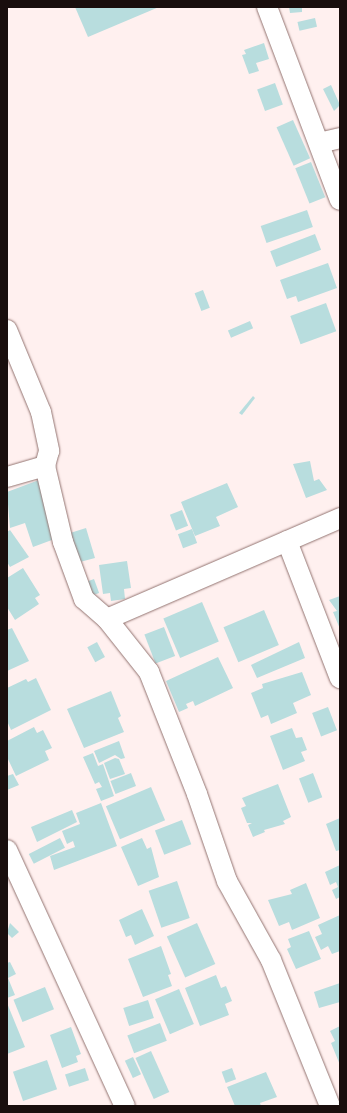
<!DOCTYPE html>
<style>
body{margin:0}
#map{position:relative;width:347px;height:1113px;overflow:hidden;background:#fff0ef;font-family:Roboto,sans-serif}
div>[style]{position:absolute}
.building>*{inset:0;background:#b8ddde;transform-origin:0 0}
.roads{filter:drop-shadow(0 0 1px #937471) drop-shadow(0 0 1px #937471)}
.minor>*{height:20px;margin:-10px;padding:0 10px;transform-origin:10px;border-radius:10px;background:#fff}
span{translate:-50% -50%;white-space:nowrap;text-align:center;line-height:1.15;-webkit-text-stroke:4px #fff;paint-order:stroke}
.frame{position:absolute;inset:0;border:8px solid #190e0d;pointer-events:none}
</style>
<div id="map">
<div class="building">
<div style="clip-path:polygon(75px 7px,159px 7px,88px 37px)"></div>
<div style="clip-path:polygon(289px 7px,302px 7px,302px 12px,290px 13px)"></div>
<div style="left:315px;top:18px;width:9px;height:18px;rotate:77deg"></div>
<div style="clip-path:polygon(264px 43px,269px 59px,256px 63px,259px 71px,249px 74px,242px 55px,246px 54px,244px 50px)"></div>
<div style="left:275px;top:83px;width:23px;height:19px;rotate:70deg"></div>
<div style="clip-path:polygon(331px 85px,340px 105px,334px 111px,323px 89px)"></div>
<div style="left:293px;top:120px;width:42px;height:18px;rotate:66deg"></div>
<div style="left:311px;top:162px;width:38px;height:17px;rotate:68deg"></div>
<div style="left:307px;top:210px;width:18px;height:49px;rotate:71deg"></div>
<div style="left:315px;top:234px;width:17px;height:48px;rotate:69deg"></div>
<div style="clip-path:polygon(328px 263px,337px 288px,298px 302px,296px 296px,287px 299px,280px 280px)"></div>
<div style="left:203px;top:290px;width:19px;height:9px;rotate:69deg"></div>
<div style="left:326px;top:303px;width:30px;height:38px;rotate:70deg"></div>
<div style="left:250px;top:321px;width:8px;height:24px;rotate:67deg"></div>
<div style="clip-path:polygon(253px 396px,255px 398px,242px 415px,239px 413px)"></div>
<div style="clip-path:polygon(310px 461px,314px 481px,319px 479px,327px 490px,306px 498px,293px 464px)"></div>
<div style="clip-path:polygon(39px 480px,60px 537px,33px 547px,25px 523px,10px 528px,7px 492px)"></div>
<div style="clip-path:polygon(227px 483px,238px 507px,216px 517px,220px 526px,195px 536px,181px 502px)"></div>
<div style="left:182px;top:510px;width:17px;height:13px;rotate:69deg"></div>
<div style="clip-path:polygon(86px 528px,95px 558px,80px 562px,67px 534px)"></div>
<div style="left:192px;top:529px;width:15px;height:15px;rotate:70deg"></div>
<div style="clip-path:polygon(10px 530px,29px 557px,10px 567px,7px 562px,7px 532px)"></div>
<div style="clip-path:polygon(127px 561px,131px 588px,124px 589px,125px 599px,111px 601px,110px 593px,103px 594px,99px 565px)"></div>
<div style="clip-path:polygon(23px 568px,40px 595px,35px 598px,39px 604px,15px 620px,7px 607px,7px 578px)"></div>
<div style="left:94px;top:579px;width:15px;height:8px;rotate:70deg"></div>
<div style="clip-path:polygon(340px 596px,340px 629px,333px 612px,337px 611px,329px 600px)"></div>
<div style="left:202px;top:602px;width:43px;height:42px;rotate:67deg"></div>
<div style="left:264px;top:610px;width:38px;height:44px;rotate:67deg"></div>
<div style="left:164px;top:627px;width:31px;height:21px;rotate:69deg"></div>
<div style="clip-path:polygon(12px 628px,29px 661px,7px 671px,7px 630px)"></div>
<div style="left:97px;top:642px;width:17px;height:11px;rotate:62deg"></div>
<div style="clip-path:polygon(299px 642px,305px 658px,257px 678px,251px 665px)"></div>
<div style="clip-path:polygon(218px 657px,233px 688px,195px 706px,193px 701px,186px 704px,188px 708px,179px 712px,166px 681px)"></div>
<div style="clip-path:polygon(302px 672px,311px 695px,293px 703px,297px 713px,271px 724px,268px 715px,261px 718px,251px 693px,263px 688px,262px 684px)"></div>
<div style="clip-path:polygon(36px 678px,51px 710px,11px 730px,7px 721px,7px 688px,26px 679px,28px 682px)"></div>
<div style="clip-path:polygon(111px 691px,121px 716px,118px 718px,124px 732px,84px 748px,67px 709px)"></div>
<div style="left:328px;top:707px;width:25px;height:17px;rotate:69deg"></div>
<div style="clip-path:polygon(34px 727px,37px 733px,43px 730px,52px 748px,45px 751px,49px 760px,16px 776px,7px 757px,7px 741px)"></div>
<div style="clip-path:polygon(292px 728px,296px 738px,302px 737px,307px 750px,301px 752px,305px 761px,283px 770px,270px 736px)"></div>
<div style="clip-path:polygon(119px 741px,125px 758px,121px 759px,115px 755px,99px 763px,94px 751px)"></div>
<div style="clip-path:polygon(93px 753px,98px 766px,103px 764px,114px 796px,101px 801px,96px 789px,102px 787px,99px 782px,95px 784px,83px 757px)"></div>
<div style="clip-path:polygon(115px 758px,119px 759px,125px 774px,110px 779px,104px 763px)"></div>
<div style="left:131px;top:773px;width:14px;height:22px;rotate:69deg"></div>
<div style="left:313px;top:773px;width:26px;height:15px;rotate:69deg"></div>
<div style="clip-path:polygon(13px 774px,19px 785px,7px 790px,7px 776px)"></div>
<div style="clip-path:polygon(278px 784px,291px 817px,283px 821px,285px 824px,264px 830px,265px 832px,253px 837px,248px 825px,252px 823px,247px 823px,241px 808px,246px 806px,242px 798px)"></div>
<div style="left:151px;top:787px;width:36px;height:49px;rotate:67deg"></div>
<div style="clip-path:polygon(101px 803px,117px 846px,54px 870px,50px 856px,75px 847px,73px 841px,67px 844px,62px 831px,80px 824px,76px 813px)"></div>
<div style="clip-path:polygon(72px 810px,77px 822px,37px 842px,31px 827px)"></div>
<div style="clip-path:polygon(340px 818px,340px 850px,336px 851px,326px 824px)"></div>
<div style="left:182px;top:820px;width:26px;height:29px;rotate:69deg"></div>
<div style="left:60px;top:838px;width:11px;height:35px;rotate:63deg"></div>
<div style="clip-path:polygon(142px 838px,147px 849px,151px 847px,159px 877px,138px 886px,121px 847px)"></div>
<div style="clip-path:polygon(340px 865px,340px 897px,336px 899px,332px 890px,338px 887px,336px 882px,330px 885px,325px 872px)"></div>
<div style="left:177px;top:881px;width:39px;height:30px;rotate:71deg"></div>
<div style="clip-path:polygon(306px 883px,320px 918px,292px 930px,289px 922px,279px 926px,268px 900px,292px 894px,290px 890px)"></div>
<div style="clip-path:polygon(142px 909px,154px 936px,135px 945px,131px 935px,126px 937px,119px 920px)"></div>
<div style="clip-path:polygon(340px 915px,340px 951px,332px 954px,328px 946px,321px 950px,315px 937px,322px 934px,318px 925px)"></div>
<div style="clip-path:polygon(10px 923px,19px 932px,12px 938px,7px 933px)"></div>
<div style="left:197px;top:923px;width:45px;height:33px;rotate:66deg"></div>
<div style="clip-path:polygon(309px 931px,321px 959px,296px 969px,287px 949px,291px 947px,288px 939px)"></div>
<div style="clip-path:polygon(161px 946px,171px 974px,168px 975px,172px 986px,143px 997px,128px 959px)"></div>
<div style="clip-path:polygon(10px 962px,16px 974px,8px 978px,15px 995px,7px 998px,7px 963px)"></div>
<div style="clip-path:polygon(216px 975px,221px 988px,226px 986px,232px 1001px,225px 1004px,229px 1015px,200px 1026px,185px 988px)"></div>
<div style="clip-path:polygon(340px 983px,340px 1002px,319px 1008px,314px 992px)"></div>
<div style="left:45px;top:987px;width:24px;height:34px;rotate:68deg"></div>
<div style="left:179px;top:989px;width:38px;height:26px;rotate:67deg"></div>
<div style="left:148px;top:1000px;width:19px;height:26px;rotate:72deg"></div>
<div style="clip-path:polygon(7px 1003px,25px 1047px,7px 1054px)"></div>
<div style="left:160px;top:1023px;width:19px;height:35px;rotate:69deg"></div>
<div style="clip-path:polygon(340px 1026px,340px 1065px,331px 1043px,335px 1041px,330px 1031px)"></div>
<div style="clip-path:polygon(71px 1027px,81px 1054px,76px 1056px,78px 1062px,62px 1068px,50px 1035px)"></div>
<div style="left:151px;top:1051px;width:45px;height:17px;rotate:66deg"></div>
<div style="left:133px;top:1057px;width:19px;height:9px;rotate:65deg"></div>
<div style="left:47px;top:1060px;width:31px;height:36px;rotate:71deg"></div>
<div style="left:85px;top:1068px;width:13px;height:21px;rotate:72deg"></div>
<div style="left:232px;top:1068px;width:12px;height:11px;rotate:70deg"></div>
<div style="clip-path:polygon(266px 1072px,277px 1097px,260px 1103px,261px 1106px,235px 1106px,227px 1087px)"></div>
</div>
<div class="roads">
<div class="minor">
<div style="left:267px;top:7px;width:206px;rotate:69.3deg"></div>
<div style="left:319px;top:143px;width:22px;rotate:-13deg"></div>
<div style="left:7px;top:330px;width:89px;rotate:67.5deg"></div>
<div style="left:41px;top:412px;width:40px;rotate:78deg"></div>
<div style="left:49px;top:451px;width:16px;rotate:105deg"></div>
<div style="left:7px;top:477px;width:40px;rotate:-16deg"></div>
<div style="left:45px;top:466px;width:78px;rotate:76.7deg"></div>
<div style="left:63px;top:542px;width:61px;rotate:69.8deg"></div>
<div style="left:84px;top:599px;width:30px;rotate:41deg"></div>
<div style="left:107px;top:619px;width:254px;rotate:-23.4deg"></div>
<div style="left:287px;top:541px;width:147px;rotate:68.9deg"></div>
<div style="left:107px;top:619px;width:68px;rotate:51.6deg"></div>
<div style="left:149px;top:672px;width:131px;rotate:68.5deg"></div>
<div style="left:197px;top:794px;width:92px;rotate:71deg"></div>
<div style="left:227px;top:881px;width:90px;rotate:60.9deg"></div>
<div style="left:271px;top:960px;width:157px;rotate:68deg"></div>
<div style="left:7px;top:850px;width:282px;rotate:65.3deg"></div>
</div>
</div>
<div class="frame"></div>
</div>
